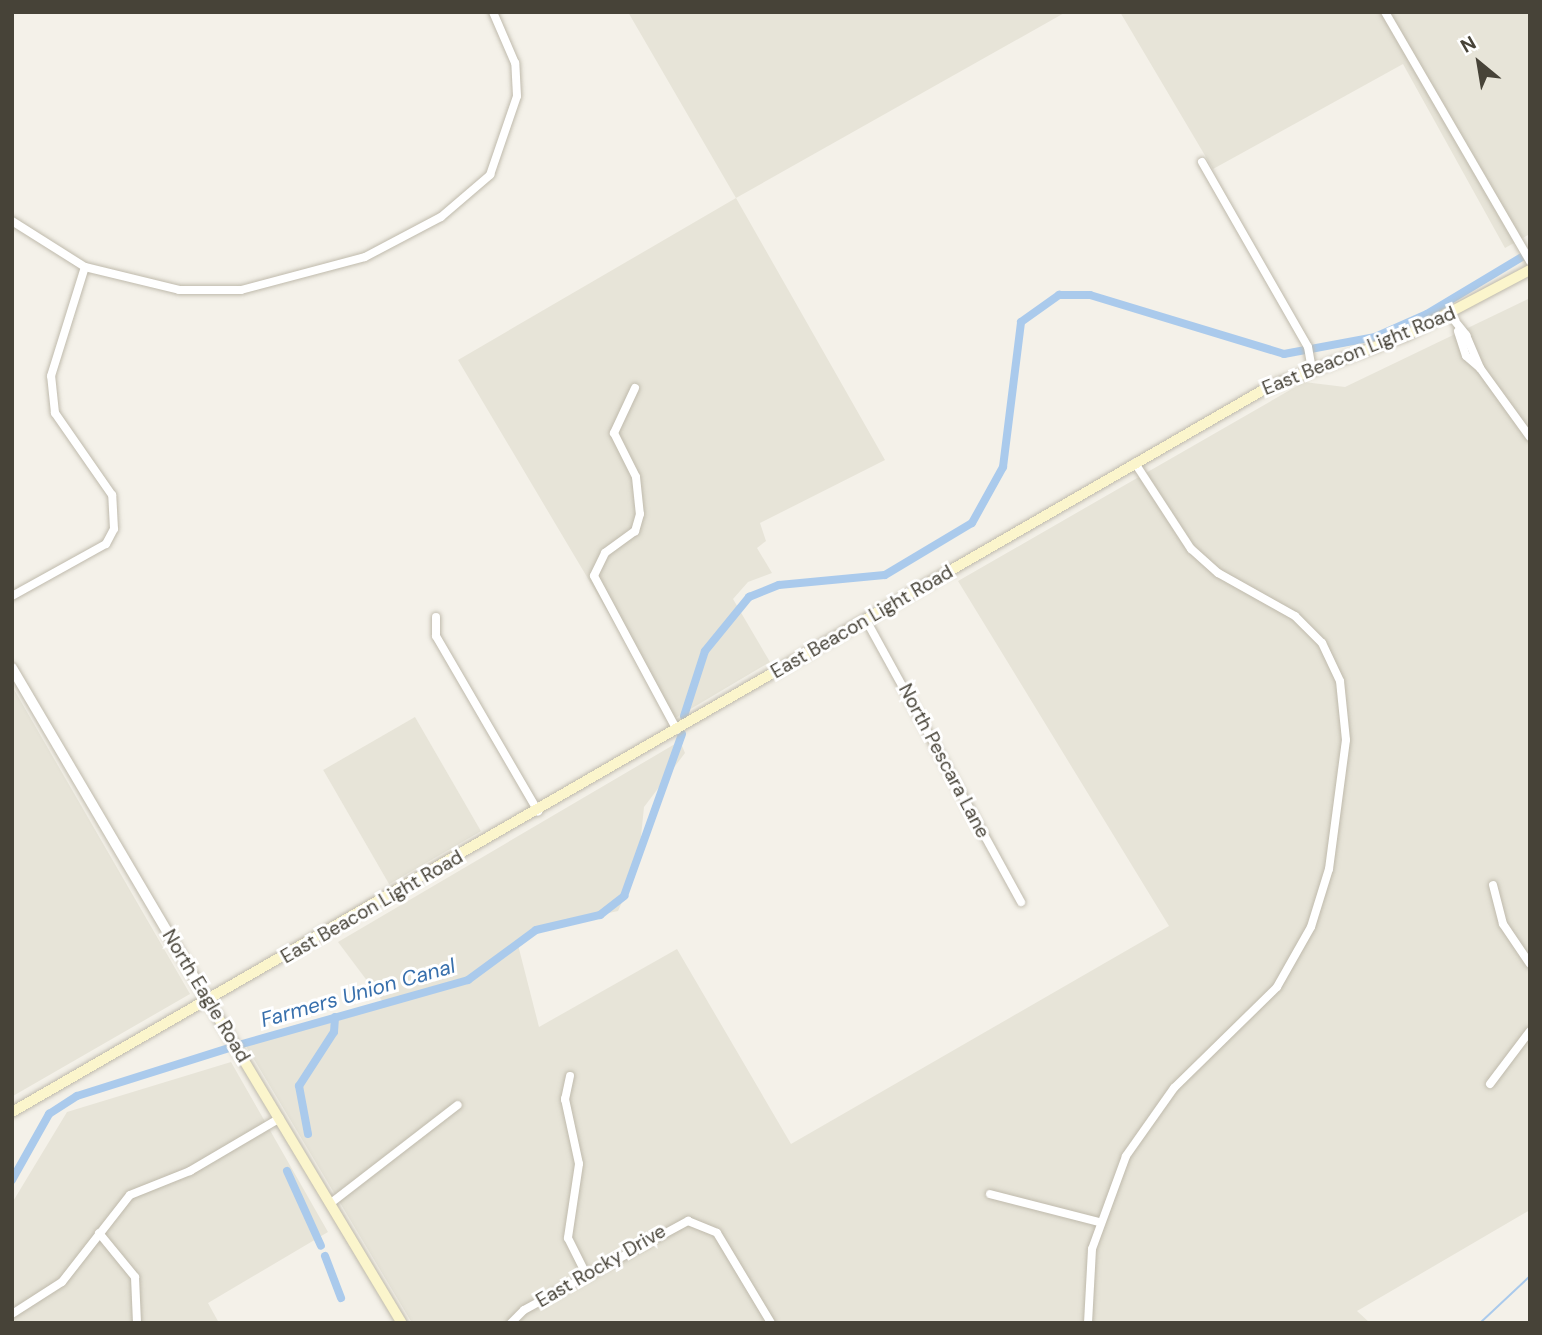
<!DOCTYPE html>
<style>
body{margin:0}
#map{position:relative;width:1542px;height:1335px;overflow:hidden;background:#f4f1e9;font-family:"DM Sans",sans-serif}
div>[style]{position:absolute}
.residential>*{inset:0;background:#e7e4d8;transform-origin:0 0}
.stream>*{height:2px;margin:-1px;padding:0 1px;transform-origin:1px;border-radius:1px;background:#aacaec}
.canal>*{height:8px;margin:-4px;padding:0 4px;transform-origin:4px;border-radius:4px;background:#aacaec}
.roads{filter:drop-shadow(0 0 2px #bfbaac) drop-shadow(0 0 2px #bfbaac)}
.minor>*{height:8px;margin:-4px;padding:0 4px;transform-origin:4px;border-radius:4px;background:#fff}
.tertiary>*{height:10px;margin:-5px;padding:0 5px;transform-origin:5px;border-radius:5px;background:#fff}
.secondary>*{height:10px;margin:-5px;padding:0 5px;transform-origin:5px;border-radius:5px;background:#fbf5cc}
span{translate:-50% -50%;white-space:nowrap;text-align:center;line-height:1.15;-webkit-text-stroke:6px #fff;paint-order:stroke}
.street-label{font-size:19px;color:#474338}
.water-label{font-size:21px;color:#376fac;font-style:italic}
.frame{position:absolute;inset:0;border:14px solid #474338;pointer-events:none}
.north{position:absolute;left:1444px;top:28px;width:70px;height:70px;-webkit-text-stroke:5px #fff;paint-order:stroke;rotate:330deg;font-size:19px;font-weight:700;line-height:28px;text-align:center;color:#474338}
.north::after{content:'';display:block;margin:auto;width:24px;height:32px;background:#474338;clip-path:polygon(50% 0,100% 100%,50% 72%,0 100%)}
</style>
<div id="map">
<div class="residential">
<div style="clip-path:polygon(628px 12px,1066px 12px,736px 198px,885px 460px,760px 523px,766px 541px,757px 548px,772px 573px,748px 582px,733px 599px,770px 662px,672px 720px,458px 360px,736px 198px)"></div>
<div style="clip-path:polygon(1120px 12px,1530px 12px,1530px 234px,1505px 248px,1403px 64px,1213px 169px)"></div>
<div style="clip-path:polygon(1530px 298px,1530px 1210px,1357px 1311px,1370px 1323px,412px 1323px,246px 1046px,386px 1006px,338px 942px,680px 741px,685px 753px,644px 807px,638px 866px,618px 911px,528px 931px,517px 941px,539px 1027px,677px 949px,791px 1144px,1169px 926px,958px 581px,1304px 382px,1345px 387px)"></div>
<div style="clip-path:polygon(12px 686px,190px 994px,13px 1096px,12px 1095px)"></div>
<div style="left:415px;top:717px;width:132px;height:106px;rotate:60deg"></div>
<div style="clip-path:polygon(231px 1062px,328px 1232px,208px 1303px,219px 1323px,12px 1323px,12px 1203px,67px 1112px)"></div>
</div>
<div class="stream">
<div style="left:1480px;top:1323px;width:69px;rotate:-43.2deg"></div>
</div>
<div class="canal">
<div style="left:684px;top:716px;width:68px;rotate:-72.1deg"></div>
<div style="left:705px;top:651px;width:70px;rotate:-50.8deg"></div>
<div style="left:749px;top:597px;width:32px;rotate:-22deg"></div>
<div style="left:779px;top:585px;width:106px;rotate:-5.4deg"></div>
<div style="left:885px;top:575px;width:101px;rotate:-30.9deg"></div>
<div style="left:972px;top:523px;width:64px;rotate:-61deg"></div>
<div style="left:1003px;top:467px;width:146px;rotate:-82.9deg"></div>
<div style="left:1021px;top:322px;width:47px;rotate:-35.4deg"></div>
<div style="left:1059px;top:295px;width:31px"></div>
<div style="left:1090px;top:295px;width:203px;rotate:16.9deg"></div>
<div style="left:1284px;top:354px;width:93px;rotate:-10.6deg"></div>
<div style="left:1375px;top:337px;width:57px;rotate:-23.9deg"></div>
<div style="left:1427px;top:314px;width:120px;rotate:-31deg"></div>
<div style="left:242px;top:1044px;width:235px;rotate:-15.8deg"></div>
<div style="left:468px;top:980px;width:84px;rotate:-36.3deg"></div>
<div style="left:536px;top:930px;width:66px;rotate:-13.2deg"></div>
<div style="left:600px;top:915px;width:31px;rotate:-38deg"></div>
<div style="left:624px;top:896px;width:172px;rotate:-70.3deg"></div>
<div style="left:308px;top:1134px;width:49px;rotate:-100.6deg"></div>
<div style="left:299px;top:1086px;width:64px;rotate:-57.1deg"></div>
<div style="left:334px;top:1032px;width:15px;rotate:-86deg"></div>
<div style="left:287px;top:1171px;width:82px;rotate:65.6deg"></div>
<div style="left:12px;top:1180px;width:76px;rotate:-60.7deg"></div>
<div style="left:49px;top:1114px;width:33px;rotate:-33deg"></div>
<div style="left:77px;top:1096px;width:159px;rotate:-17.5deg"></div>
<div style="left:325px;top:1256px;width:45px;rotate:69.1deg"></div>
</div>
<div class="roads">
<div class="minor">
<div style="left:1385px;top:12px;width:288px;rotate:59.8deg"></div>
<div style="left:1202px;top:162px;width:213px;rotate:60.2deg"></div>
<div style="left:1308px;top:347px;width:22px;rotate:80deg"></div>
<div style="left:12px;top:221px;width:86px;rotate:32.2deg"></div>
<div style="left:85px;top:267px;width:97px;rotate:13.7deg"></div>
<div style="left:179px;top:290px;width:62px"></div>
<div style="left:241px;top:290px;width:128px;rotate:-14.9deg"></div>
<div style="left:365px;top:257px;width:86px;rotate:-27.8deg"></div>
<div style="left:441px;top:217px;width:65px;rotate:-40.6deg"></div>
<div style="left:490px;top:175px;width:83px;rotate:-71.1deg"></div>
<div style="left:517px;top:96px;width:33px;rotate:-93deg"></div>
<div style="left:515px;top:63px;width:56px;rotate:-113.3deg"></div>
<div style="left:1450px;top:315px;width:26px;rotate:51deg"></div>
<div style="left:1466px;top:335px;width:36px;rotate:67deg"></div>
<div style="left:1480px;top:368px;width:18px;rotate:-139deg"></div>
<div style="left:1466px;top:356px;width:26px;rotate:-108deg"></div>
<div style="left:1480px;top:368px;width:85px;rotate:54.1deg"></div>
<div style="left:635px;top:388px;width:50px;rotate:115deg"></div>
<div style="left:614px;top:433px;width:49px;rotate:63.4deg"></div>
<div style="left:636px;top:477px;width:37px;rotate:84deg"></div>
<div style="left:640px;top:514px;width:18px;rotate:106deg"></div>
<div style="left:635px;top:531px;width:37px;rotate:144deg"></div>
<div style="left:605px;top:553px;width:25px;rotate:116deg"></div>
<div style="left:594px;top:576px;width:175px;rotate:61.7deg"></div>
<div style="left:12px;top:596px;width:107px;rotate:-29deg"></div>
<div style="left:106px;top:544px;width:17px;rotate:-62deg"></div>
<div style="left:114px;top:529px;width:34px;rotate:-93deg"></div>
<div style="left:112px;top:495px;width:100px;rotate:-124.8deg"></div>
<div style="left:55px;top:413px;width:37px;rotate:-96deg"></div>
<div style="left:51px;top:376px;width:114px;rotate:-72.7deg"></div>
<div style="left:436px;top:617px;width:19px;rotate:90deg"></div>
<div style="left:436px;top:636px;width:203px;rotate:59.8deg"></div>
<div style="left:866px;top:620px;width:322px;rotate:61.2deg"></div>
<div style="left:1493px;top:885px;width:40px;rotate:75.6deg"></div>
<div style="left:1503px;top:924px;width:48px;rotate:56deg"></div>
<div style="left:570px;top:1076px;width:24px;rotate:102deg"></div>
<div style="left:565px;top:1099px;width:66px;rotate:77.8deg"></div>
<div style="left:579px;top:1164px;width:75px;rotate:98.5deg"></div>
<div style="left:568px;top:1238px;width:40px;rotate:63.4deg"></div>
<div style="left:1490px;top:1084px;width:66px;rotate:-53deg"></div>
<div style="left:990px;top:1194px;width:113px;rotate:14.4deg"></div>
<div style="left:331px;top:1203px;width:160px;rotate:-37.7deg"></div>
<div style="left:99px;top:1233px;width:57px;rotate:50.7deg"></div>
<div style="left:135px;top:1277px;width:46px;rotate:87.5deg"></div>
<div style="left:12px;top:1314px;width:59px;rotate:-32.6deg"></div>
<div style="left:62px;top:1282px;width:110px;rotate:-52deg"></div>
<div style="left:130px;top:1195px;width:65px;rotate:-21.8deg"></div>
<div style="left:190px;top:1171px;width:104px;rotate:-30.5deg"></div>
<div style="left:511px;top:1323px;width:18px;rotate:-45deg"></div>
<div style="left:524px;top:1310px;width:187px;rotate:-28.5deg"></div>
<div style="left:688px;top:1221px;width:31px;rotate:22deg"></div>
<div style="left:717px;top:1233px;width:105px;rotate:59deg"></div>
<div style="left:1088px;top:1323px;width:74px;rotate:-86.9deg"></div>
<div style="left:1092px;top:1249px;width:99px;rotate:-69.9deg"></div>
<div style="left:1126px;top:1156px;width:83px;rotate:-54.8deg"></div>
<div style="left:1174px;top:1088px;width:144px;rotate:-44.4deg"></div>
<div style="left:1277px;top:987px;width:69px;rotate:-60.5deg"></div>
<div style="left:1311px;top:927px;width:61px;rotate:-72.8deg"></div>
<div style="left:1329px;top:869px;width:130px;rotate:-82.5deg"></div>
<div style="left:1346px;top:740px;width:59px;rotate:-95.8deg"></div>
<div style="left:1340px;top:681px;width:42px;rotate:-115.3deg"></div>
<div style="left:1322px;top:643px;width:38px;rotate:-135deg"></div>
<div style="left:1295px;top:616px;width:88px;rotate:-150.8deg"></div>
<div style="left:1218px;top:573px;width:36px;rotate:-138deg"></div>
<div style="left:1191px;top:549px;width:103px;rotate:-123.1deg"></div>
</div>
<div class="tertiary">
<div style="left:12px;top:668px;width:384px;rotate:59.5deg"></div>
</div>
<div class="secondary">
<div style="left:207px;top:999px;width:378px;rotate:59deg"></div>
<div style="left:12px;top:1112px;width:1450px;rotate:-29.99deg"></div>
<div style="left:1268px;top:387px;width:148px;rotate:-20.5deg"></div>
<div style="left:1407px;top:335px;width:139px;rotate:-27.9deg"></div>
</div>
</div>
<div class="street-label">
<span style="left:1359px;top:351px;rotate:-22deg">East Beacon Light Road</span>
<span style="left:862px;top:622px;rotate:-30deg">East Beacon Light Road</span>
<span style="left:944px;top:761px;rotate:62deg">North Pescara Lane</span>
<span style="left:372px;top:907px;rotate:-30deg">East Beacon Light Road</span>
<span style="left:206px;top:996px;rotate:59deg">North Eagle Road</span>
<span style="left:601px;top:1266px;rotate:-30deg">East Rocky Drive</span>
</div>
<div class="water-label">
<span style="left:358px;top:993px;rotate:-16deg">Farmers Union Canal</span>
</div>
<div class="frame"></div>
<div class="north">N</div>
</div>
